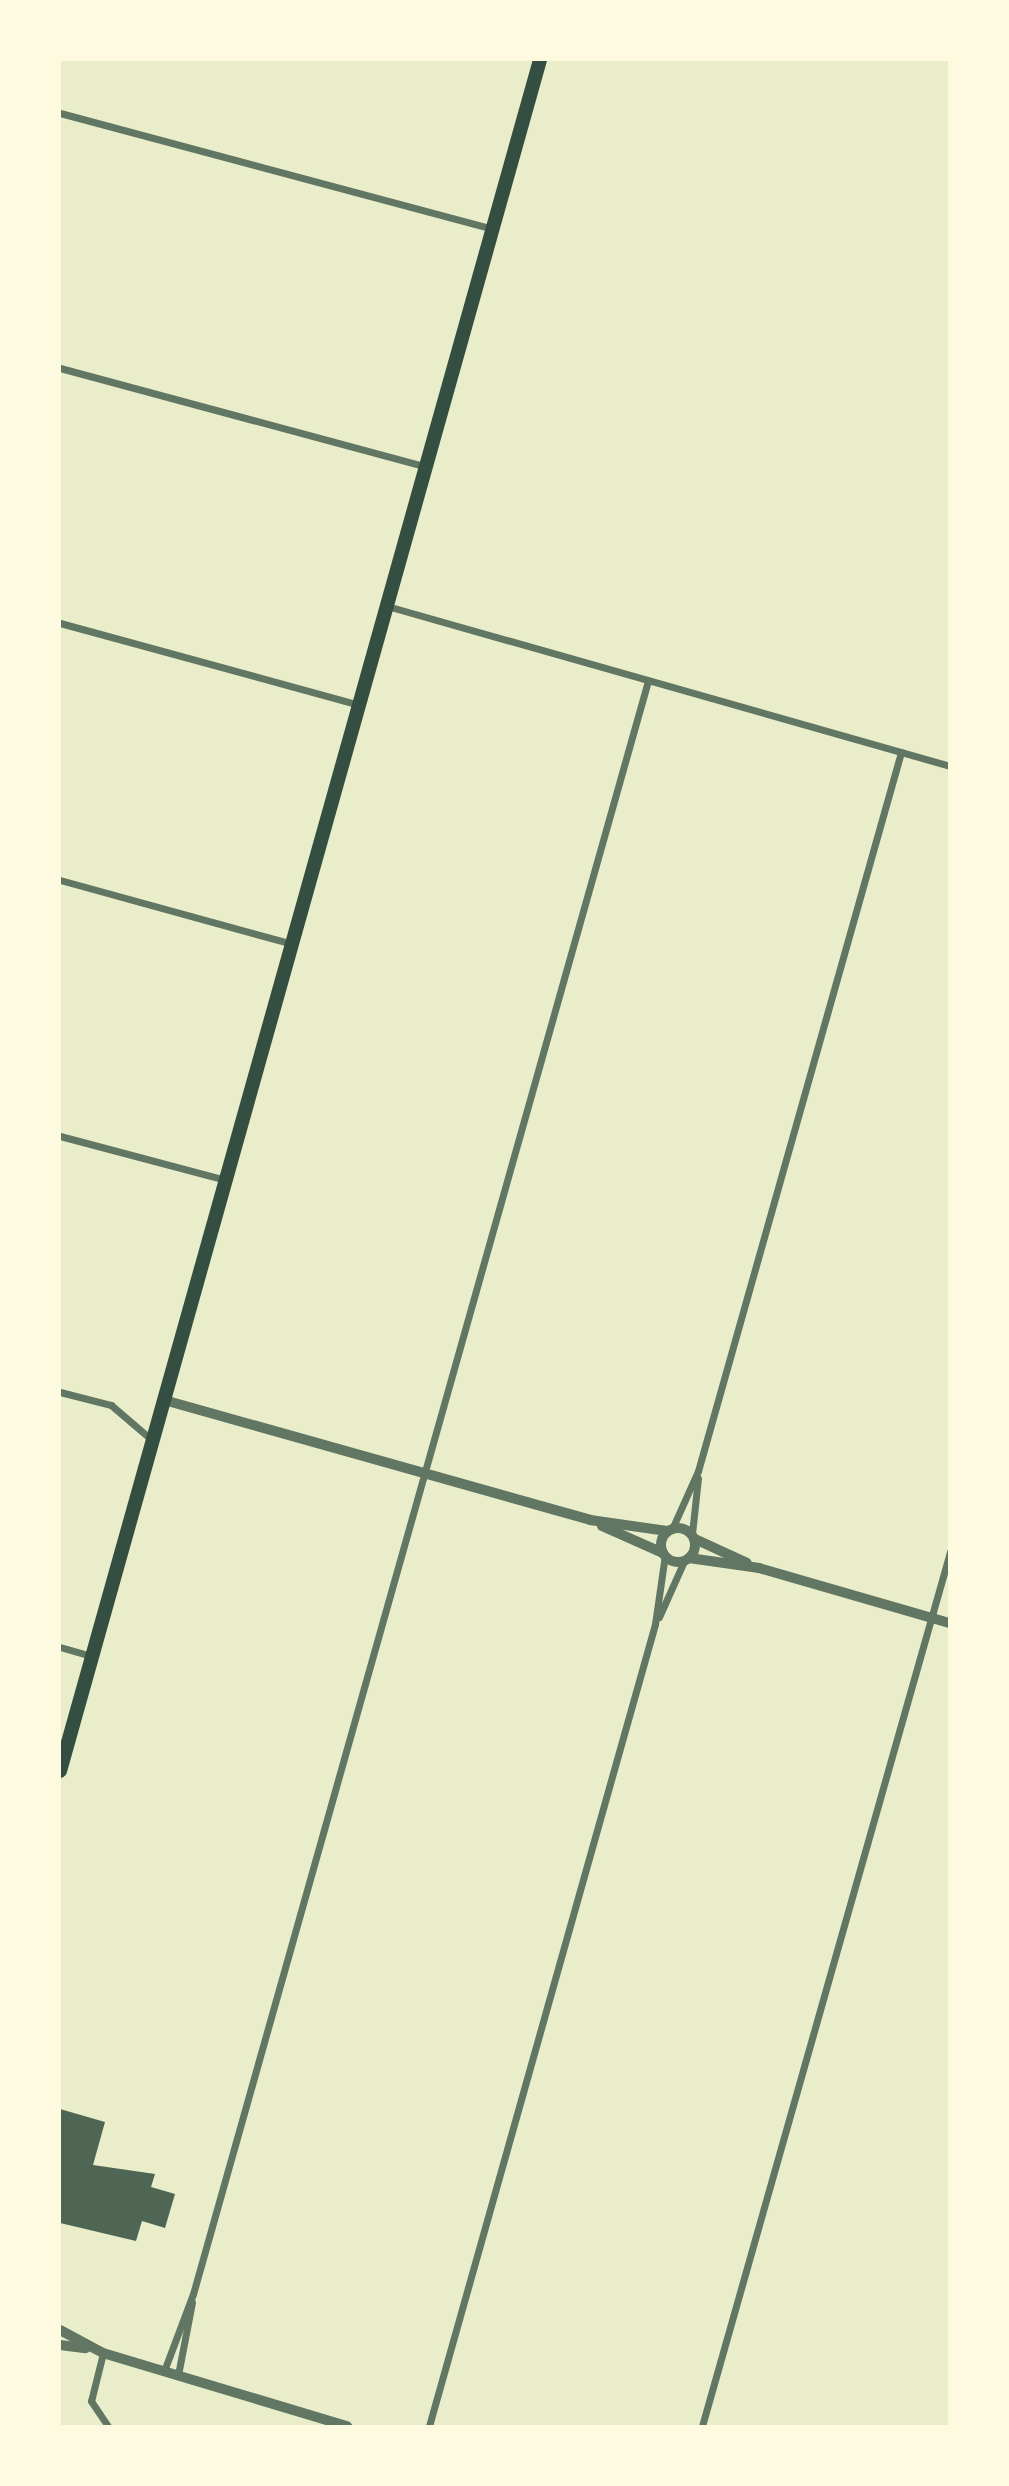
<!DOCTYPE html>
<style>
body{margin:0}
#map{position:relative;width:1009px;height:2486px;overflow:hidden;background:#e9edc9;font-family:Manrope,sans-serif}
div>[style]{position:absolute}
.building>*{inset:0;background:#4f6655}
.minor>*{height:7px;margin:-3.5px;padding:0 3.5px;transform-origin:3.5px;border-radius:3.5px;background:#617663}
.tertiary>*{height:10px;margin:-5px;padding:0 5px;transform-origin:5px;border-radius:5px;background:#617663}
.tertiary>.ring{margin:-5px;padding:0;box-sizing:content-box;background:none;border:10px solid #617663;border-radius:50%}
.primary>*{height:14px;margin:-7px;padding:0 7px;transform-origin:7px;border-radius:7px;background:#344e41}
span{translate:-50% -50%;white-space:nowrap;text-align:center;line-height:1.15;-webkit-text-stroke:5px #fefae0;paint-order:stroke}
.frame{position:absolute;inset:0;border:61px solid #fefae0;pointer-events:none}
</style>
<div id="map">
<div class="building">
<div style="clip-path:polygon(60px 2109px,105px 2122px,93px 2165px,155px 2174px,151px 2187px,175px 2194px,165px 2228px,142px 2221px,136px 2241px,60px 2223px)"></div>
</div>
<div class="minor">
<div style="left:60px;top:113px;width:447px;rotate:15deg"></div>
<div style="left:60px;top:368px;width:379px;rotate:15.1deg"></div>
<div style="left:387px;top:606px;width:585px;rotate:15.86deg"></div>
<div style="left:60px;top:623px;width:310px;rotate:15.3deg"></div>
<div style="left:60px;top:880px;width:241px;rotate:15.4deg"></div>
<div style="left:60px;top:1136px;width:171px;rotate:14.9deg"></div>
<div style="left:60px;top:1392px;width:53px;rotate:14.3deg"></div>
<div style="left:111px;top:1405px;width:54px;rotate:40.5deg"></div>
<div style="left:672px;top:1529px;width:64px;rotate:-65.9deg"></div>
<div style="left:698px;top:1471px;width:747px;rotate:-74.23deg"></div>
<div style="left:692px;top:1534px;width:56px;rotate:-83.9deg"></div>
<div style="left:659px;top:1617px;width:61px;rotate:-65.9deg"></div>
<div style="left:60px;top:1647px;width:33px;rotate:16deg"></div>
<div style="left:103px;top:2353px;width:49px;rotate:104deg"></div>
<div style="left:91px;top:2401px;width:30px;rotate:56deg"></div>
<div style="left:164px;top:2371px;width:82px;rotate:-69.4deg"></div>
<div style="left:193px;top:2294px;width:1676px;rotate:-74.25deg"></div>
<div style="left:178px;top:2375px;width:74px;rotate:-79.1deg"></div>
<div style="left:429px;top:2426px;width:833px;rotate:-74.26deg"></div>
<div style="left:655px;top:1624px;width:70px;rotate:-81.8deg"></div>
<div style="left:702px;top:2426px;width:909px;rotate:-74.16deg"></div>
</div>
<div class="tertiary">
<div style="left:164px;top:1400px;width:443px;rotate:15.7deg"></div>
<div style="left:590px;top:1520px;width:78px;rotate:8.1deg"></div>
<div style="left:602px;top:1526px;width:67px;rotate:23.9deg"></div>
<div class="ring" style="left:661px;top:1528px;width:24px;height:24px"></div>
<div style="left:695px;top:1539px;width:57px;rotate:24.8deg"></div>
<div style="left:689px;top:1558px;width:71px;rotate:8.1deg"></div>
<div style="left:759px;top:1568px;width:199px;rotate:16.1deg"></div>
<div style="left:60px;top:2330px;width:49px;rotate:28.1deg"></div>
<div style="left:103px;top:2353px;width:255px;rotate:16.7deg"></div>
<div style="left:60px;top:2345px;width:26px;rotate:7deg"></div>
</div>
<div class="primary">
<div style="left:60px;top:1771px;width:1777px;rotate:-74.33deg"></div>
</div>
<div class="frame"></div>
</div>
